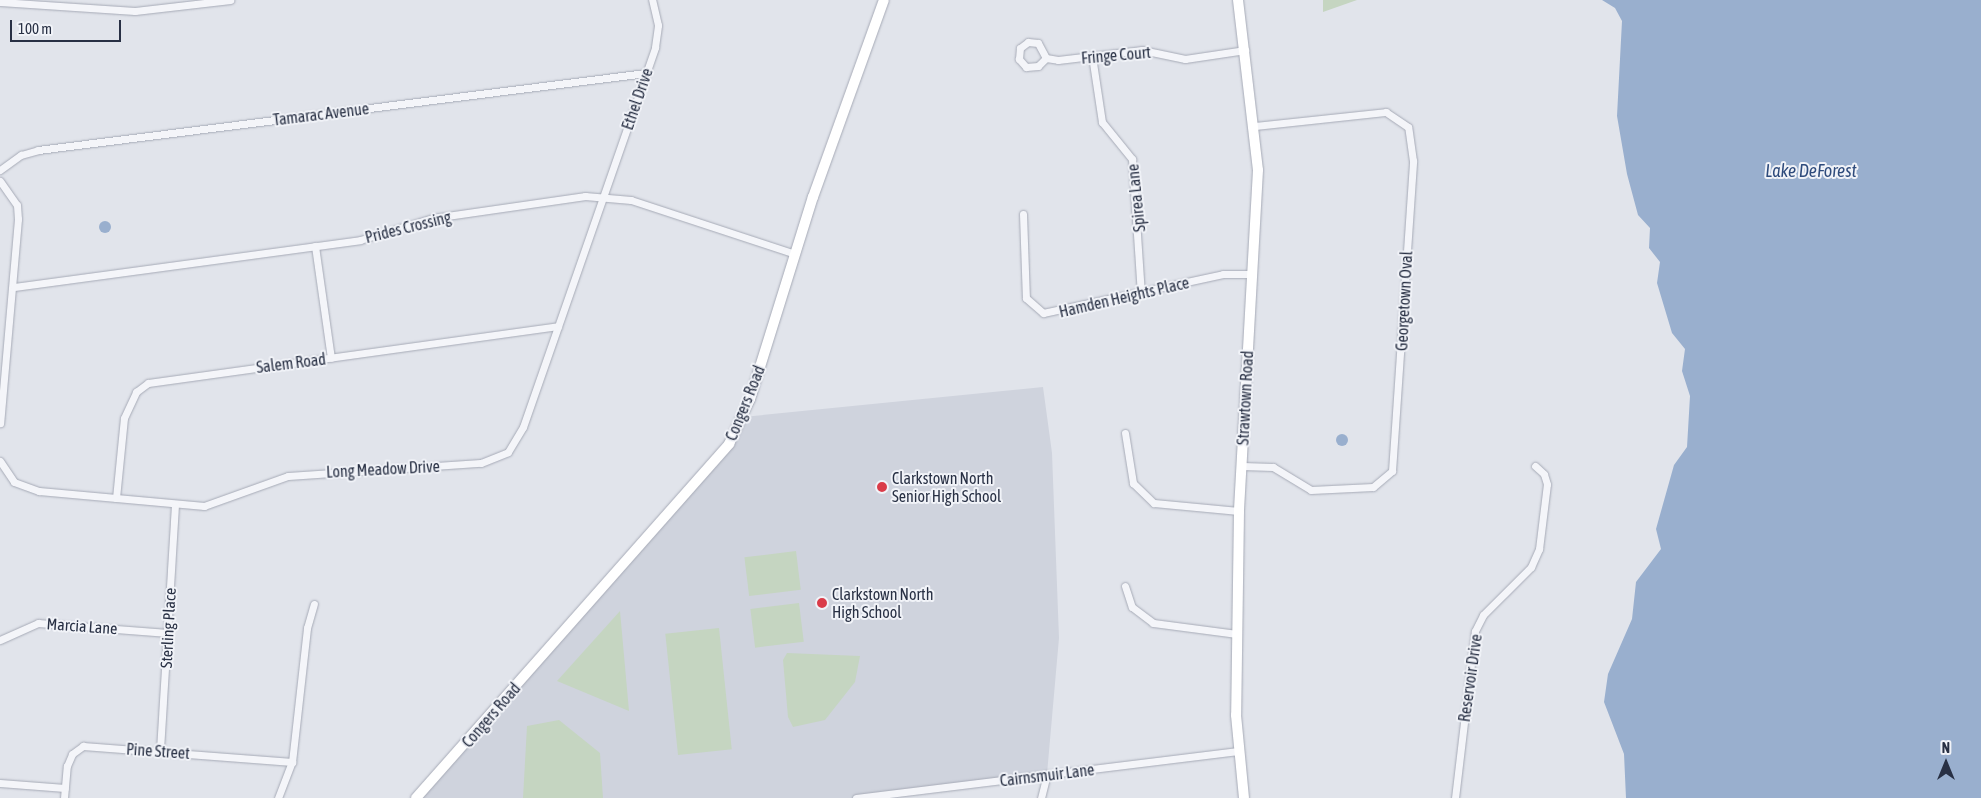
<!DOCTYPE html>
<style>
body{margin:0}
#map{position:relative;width:1981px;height:798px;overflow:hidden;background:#e1e4eb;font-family:"Asap Condensed",sans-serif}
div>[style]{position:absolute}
.built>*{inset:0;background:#cfd3dd}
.green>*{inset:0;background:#c5d5c1;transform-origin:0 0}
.water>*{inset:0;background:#99afce}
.round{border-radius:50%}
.roads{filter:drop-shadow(0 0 1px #a6aab6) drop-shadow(0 0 1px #a6aab6)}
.street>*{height:7px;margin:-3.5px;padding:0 3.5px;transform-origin:3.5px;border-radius:3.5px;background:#f4f5f9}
.secondary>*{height:10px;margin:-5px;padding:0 5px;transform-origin:5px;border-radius:5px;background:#fff}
.dots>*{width:14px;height:14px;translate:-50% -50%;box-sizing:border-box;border:2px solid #f1f3f8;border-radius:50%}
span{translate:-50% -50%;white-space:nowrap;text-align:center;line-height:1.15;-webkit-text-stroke:4px #f1f3f8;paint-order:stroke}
.street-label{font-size:16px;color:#283044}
.poi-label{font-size:16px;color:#283044}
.left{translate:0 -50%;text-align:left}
.water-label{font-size:18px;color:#2e4b7c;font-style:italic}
.north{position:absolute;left:1921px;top:738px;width:50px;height:50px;-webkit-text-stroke:4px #f1f3f8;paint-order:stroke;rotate:0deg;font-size:14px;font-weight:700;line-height:20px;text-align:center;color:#283044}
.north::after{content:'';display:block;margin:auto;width:18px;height:22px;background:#283044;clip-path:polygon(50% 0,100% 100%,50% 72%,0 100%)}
.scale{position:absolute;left:10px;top:20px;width:111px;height:22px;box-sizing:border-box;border:2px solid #283044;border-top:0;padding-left:6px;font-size:15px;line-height:18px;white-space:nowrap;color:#283044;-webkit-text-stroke:4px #f1f3f8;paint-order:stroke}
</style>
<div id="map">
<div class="built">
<div style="clip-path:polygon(1043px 387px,1052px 453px,1059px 638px,1047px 774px,853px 798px,416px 798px,708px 473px,743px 417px)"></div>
</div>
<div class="green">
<div style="clip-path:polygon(1323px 0,1357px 0,1323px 12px)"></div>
<div style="left:796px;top:551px;width:39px;height:52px;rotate:83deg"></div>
<div style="left:799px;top:603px;width:39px;height:49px;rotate:83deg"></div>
<div style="clip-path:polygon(620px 611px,629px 711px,557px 681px)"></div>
<div style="left:719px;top:628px;width:122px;height:54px;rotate:84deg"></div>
<div style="clip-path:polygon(787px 653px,860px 656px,855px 682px,825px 720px,793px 727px,788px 717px,783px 660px)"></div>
<div style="clip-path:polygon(559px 720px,600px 753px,603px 798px,523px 798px,527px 726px)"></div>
</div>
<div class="water">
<div style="clip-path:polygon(1602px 0,1981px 0,1981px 798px,1626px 798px,1624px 754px,1604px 702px,1608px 674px,1632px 619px,1636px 582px,1661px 549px,1656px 529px,1674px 465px,1687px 447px,1690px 396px,1682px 371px,1685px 349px,1672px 333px,1657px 283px,1660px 262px,1649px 248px,1650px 228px,1638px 215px,1627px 174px,1617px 116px,1622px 21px,1615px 8px)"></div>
<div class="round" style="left:99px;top:221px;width:12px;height:12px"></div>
<div class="round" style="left:1336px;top:434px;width:12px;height:12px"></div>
</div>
<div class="roads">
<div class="street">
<div style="left:0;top:2px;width:135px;rotate:3.8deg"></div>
<div style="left:135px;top:11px;width:96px;rotate:-6.6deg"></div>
<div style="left:1092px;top:56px;width:67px;rotate:81.4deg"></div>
<div style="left:1102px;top:122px;width:48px;rotate:51deg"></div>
<div style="left:1132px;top:159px;width:134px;rotate:86.2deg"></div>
<div style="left:1046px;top:58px;width:11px;rotate:135deg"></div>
<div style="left:1038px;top:66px;width:12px;rotate:175deg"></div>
<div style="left:1026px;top:67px;width:11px;rotate:-131deg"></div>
<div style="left:1019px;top:59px;width:11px;rotate:-85deg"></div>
<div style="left:1020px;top:48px;width:10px;rotate:-37deg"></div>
<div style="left:1028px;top:42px;width:10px;rotate:6deg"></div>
<div style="left:1038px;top:43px;width:17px;rotate:62deg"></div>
<div style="left:1046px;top:58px;width:12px;rotate:9deg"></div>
<div style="left:1058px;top:60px;width:85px;rotate:-6.8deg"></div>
<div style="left:1142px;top:50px;width:44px;rotate:11.8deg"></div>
<div style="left:1185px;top:59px;width:61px;rotate:-8.5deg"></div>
<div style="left:0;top:170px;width:26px;rotate:-36deg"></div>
<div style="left:21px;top:155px;width:18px;rotate:-16deg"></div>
<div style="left:38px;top:150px;width:613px;rotate:-7.22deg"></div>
<div style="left:0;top:181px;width:29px;rotate:55deg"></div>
<div style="left:17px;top:205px;width:14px;rotate:86deg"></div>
<div style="left:18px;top:219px;width:205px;rotate:95deg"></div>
<div style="left:1023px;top:214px;width:84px;rotate:88deg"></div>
<div style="left:1026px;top:298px;width:23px;rotate:41deg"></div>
<div style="left:1043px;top:313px;width:184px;rotate:-12.2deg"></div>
<div style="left:1223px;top:274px;width:28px"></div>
<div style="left:315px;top:246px;width:113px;rotate:81.9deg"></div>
<div style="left:14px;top:287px;width:349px;rotate:-7.7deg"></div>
<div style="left:360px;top:240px;width:76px;rotate:-16.8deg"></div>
<div style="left:433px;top:218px;width:154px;rotate:-8.2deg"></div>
<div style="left:585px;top:196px;width:46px;rotate:5deg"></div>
<div style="left:631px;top:200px;width:173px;rotate:18.2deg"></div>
<div style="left:1125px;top:433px;width:51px;rotate:80.9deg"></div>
<div style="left:1133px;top:483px;width:29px;rotate:44deg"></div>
<div style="left:1154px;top:503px;width:85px;rotate:5.4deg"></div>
<div style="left:0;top:461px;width:25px;rotate:56deg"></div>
<div style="left:14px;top:482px;width:27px;rotate:20deg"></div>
<div style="left:39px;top:491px;width:166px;rotate:5.2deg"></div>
<div style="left:204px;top:506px;width:89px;rotate:-19.7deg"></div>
<div style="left:288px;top:476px;width:193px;rotate:-3.9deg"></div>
<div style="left:481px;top:463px;width:29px;rotate:-22deg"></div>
<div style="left:508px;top:452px;width:29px;rotate:-59deg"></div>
<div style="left:523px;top:427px;width:402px;rotate:-70.8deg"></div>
<div style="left:655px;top:47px;width:22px;rotate:-82deg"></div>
<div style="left:658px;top:25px;width:26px;rotate:-103deg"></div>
<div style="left:1242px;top:466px;width:31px;rotate:2deg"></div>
<div style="left:1273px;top:467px;width:44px;rotate:31.2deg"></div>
<div style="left:1311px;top:490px;width:62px;rotate:-2.8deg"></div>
<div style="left:1373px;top:487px;width:25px;rotate:-40deg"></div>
<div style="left:1392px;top:471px;width:311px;rotate:-86.1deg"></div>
<div style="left:1413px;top:161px;width:34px;rotate:-98deg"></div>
<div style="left:1408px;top:127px;width:27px;rotate:-146deg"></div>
<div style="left:1386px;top:112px;width:133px;rotate:173.9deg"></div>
<div style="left:116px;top:498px;width:80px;rotate:-84.3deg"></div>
<div style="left:124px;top:418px;width:29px;rotate:-65deg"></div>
<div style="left:136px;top:392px;width:15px;rotate:-37deg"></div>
<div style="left:148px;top:383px;width:414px;rotate:-7.9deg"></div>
<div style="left:1125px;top:586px;width:22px;rotate:72deg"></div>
<div style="left:1132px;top:607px;width:26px;rotate:37deg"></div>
<div style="left:1153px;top:623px;width:85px;rotate:7.5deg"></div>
<div style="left:0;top:640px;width:42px;rotate:-24.1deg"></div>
<div style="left:38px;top:623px;width:130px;rotate:4.4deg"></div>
<div style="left:160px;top:750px;width:245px;rotate:-86.5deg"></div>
<div style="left:0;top:783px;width:65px;rotate:4.4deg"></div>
<div style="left:64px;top:798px;width:32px;rotate:-85deg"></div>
<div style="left:67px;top:766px;width:13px;rotate:-67deg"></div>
<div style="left:72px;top:754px;width:14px;rotate:-36deg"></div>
<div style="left:83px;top:746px;width:210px;rotate:4.4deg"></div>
<div style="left:278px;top:798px;width:39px;rotate:-69deg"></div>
<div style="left:292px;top:762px;width:135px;rotate:-83.6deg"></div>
<div style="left:307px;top:628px;width:25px;rotate:-74deg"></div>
<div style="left:856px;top:798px;width:385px;rotate:-7deg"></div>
<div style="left:1041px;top:798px;width:25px;rotate:-76deg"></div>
<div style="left:1455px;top:798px;width:168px;rotate:-83.2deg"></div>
<div style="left:1475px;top:631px;width:18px;rotate:-63deg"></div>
<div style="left:1483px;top:615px;width:68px;rotate:-45deg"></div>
<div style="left:1531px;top:567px;width:20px;rotate:-66deg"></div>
<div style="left:1539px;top:549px;width:65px;rotate:-83deg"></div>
<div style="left:1547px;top:484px;width:10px;rotate:-107deg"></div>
<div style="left:1544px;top:474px;width:12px;rotate:-138deg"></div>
</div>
<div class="secondary">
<div style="left:1238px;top:0;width:171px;rotate:83.3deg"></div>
<div style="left:1258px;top:170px;width:342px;rotate:93.2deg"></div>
<div style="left:1239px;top:511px;width:204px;rotate:90.8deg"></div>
<div style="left:1236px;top:715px;width:83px;rotate:84.5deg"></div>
<div style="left:416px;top:798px;width:473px;rotate:-48.5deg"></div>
<div style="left:729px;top:444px;width:50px;rotate:-65deg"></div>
<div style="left:750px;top:399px;width:212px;rotate:-72.7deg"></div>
<div style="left:813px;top:197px;width:209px;rotate:-70.2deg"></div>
</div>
</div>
<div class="dots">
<div style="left:882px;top:487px;background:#da3c49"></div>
<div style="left:822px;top:603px;background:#da3c49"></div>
</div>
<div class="street-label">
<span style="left:1116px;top:55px;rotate:-5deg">Fringe Court</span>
<span style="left:637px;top:99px;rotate:-71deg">Ethel Drive</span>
<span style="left:321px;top:114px;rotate:-7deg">Tamarac Avenue</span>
<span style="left:1136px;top:198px;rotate:-96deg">Spirea Lane</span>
<span style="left:408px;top:227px;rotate:-14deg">Prides Crossing</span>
<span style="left:1124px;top:297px;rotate:-13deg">Hamden Heights Place</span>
<span style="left:1404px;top:301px;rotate:-87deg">Georgetown Oval</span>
<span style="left:291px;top:363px;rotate:-7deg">Salem Road</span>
<span style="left:1245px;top:398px;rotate:-87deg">Strawtown Road</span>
<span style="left:745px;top:403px;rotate:-68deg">Congers Road</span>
<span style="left:383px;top:469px;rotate:-3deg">Long Meadow Drive</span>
<span style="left:82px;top:626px;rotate:4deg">Marcia Lane</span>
<span style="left:168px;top:628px;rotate:-87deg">Sterling Place</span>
<span style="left:1470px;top:678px;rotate:-82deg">Reservoir Drive</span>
<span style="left:491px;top:715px;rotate:-49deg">Congers Road</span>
<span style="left:158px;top:751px;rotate:4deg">Pine Street</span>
<span style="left:1047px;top:775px;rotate:-7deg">Cairnsmuir Lane</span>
</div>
<div class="poi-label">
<span class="left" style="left:892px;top:487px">Clarkstown North<br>Senior High School</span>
<span class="left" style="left:832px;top:603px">Clarkstown North<br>High School</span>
</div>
<div class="water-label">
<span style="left:1811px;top:171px">Lake DeForest</span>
</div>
<div class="north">N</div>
<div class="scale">100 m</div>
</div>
